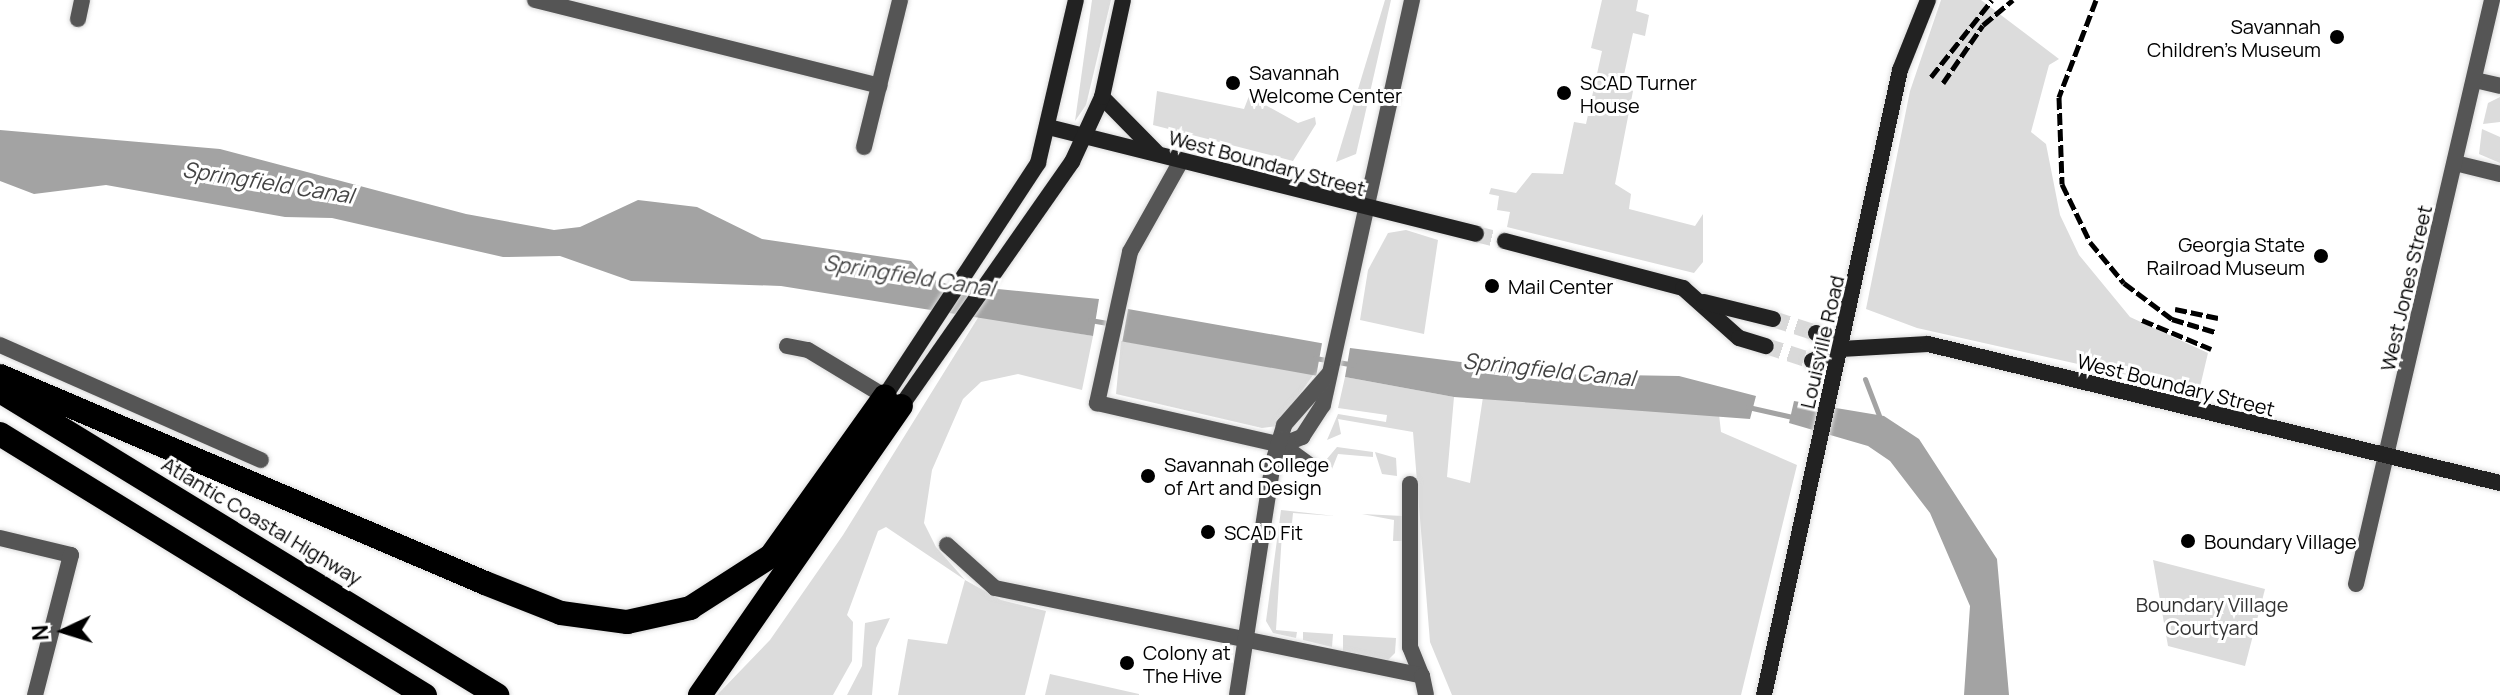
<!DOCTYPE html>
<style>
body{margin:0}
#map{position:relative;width:2500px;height:695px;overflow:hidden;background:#fff;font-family:Manrope,sans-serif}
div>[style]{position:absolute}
.green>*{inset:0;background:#dcdcdc}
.water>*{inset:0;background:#a3a3a3;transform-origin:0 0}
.stream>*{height:5px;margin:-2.5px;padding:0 2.5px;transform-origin:2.5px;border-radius:2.5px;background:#a3a3a3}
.secondary-tunnel>*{height:16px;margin-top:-8px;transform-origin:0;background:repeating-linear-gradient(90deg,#d9d9d9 0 16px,transparent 0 24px)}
.roads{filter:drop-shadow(0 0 2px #dbdbdb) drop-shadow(0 0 2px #dbdbdb)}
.street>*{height:16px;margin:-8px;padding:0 8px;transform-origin:8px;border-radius:8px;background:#555}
.secondary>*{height:16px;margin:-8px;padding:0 8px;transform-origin:8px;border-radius:8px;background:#222}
.highway>*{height:24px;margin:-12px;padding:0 12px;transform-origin:12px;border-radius:12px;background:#000}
.rail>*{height:5px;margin-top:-2.5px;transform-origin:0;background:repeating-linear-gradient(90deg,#000 0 12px,transparent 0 16px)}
.dots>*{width:22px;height:22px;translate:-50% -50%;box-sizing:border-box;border:4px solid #fff;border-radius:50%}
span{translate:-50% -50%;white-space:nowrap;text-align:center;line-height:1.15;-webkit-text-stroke:6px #fff;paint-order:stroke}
.poi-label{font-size:20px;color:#000}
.right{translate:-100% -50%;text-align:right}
.left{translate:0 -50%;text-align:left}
.street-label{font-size:20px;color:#000}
.park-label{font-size:20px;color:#333}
.water-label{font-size:22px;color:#444;font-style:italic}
.north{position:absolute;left:24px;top:591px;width:80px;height:80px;-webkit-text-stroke:6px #fff;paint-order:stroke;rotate:266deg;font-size:22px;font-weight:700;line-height:32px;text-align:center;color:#000}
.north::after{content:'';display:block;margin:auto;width:28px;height:36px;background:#000;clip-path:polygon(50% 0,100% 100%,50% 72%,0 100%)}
</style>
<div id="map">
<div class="green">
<div style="clip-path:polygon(1092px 0,1111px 0,1086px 105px,1075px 121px)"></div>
<div style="clip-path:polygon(1385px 0,1391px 0,1356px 154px,1336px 162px)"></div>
<div style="clip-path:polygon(1602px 0,1638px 0,1636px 11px,1649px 15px,1645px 36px,1633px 33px,1622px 84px,1633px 91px,1615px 184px,1631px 194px,1629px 209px,1695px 226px,1703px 214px,1703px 262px,1694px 273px,1507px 227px,1510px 212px,1497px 210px,1499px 196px,1489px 194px,1491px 188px,1516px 193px,1532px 173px,1563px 174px,1574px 122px,1586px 124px,1602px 51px,1591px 48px)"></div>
<div style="clip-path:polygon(1941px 0,1981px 0,2059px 59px,2049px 65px,2031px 132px,2046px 144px,2060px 215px,2079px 255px,2130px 317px,2208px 353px,2199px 391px,1917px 328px,1866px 309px,1910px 91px)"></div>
<div style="clip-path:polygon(1157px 91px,1244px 109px,1249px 96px,1298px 123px,1315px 117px,1316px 124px,1293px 161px,1153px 125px)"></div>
<div style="clip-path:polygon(2500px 97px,2500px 122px,2483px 124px,2488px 103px)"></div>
<div style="clip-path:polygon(2482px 129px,2500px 137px,2500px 163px,2479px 154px)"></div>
<div style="clip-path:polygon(1406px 230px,1438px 240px,1424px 334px,1360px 320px,1368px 270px,1388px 233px)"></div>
<div style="clip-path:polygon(979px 316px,1093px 336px,1082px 390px,1018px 374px,981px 382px,963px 399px,932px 470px,924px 523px,936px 547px,965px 580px,1001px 600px,1046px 611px,1025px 695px,898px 695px,908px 639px,947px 644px,965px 580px,886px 527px,878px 531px,847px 615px,853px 622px,852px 661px,833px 695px,717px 695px,770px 640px,843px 535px)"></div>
<div style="clip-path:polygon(1121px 341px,1316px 371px,1277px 426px,1262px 428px,1116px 394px)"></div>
<div style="clip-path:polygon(1345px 377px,1454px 397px,1447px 477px,1470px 483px,1483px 397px,1719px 414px,1721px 432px,1797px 465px,1741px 695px,1452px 695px,1430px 642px,1413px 432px,1338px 419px,1341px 434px,1327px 440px,1338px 414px,1386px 422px,1387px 415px,1338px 408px)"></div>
<div style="clip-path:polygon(1337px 447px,1373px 452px,1373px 457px,1338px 454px,1332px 469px,1326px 460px)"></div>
<div style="clip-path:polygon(1375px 452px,1396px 458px,1397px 476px,1382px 474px)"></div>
<div style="clip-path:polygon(1281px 510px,1335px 516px,1293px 513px,1291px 533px,1282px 533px,1276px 630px,1297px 632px,1296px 638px,1273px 633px,1266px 621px)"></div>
<div style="clip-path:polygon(1362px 514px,1403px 516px,1402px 541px,1393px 541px,1394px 520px)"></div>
<div style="clip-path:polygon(2153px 560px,2265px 589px,2245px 666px,2168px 646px)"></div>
<div style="clip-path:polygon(890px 618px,876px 648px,872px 695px,847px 695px,862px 666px,865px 623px)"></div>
<div style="clip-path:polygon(1303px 632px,1333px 634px,1332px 647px,1303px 640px)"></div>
<div style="clip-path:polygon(1343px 635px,1396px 638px,1395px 653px,1388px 660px,1343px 654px)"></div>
<div style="clip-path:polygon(1050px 674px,1139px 694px,1139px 695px,1045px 695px)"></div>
</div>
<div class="water">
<div style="clip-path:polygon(0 130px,220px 149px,466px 214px,554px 230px,580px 227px,638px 200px,697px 207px,762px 239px,911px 261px,924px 276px,947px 284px,1099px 299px,1093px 336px,781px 286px,631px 281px,560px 256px,503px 257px,332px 218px,285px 217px,106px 185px,34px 194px,0 181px)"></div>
<div style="left:1128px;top:309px;width:197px;height:33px;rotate:10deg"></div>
<div style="clip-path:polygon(1350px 348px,1556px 374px,1679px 376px,1756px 396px,1750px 419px,1454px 397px,1345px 377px)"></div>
<div style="clip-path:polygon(1794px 401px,1884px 416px,1919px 439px,1997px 559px,2009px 695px,1964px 695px,1970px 606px,1930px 513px,1890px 461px,1868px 446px,1789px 423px)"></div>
</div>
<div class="stream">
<div style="left:1090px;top:320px;width:22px;rotate:10deg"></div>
<div style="left:1315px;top:358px;width:39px;rotate:10deg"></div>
<div style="left:1865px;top:379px;width:39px;rotate:69deg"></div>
<div style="left:1748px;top:407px;width:50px;rotate:12.7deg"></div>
</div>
<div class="secondary-tunnel">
<div style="left:1476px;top:234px;width:30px;rotate:14deg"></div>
<div style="left:1773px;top:319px;width:45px;rotate:18deg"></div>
<div style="left:1766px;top:346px;width:48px;rotate:18.1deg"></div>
</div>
<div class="roads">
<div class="street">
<div style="left:535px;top:0;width:355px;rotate:14deg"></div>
<div style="left:78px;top:19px;width:19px;rotate:-78deg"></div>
<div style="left:2475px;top:80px;width:26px;rotate:13deg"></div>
<div style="left:864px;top:147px;width:151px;rotate:-76.2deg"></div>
<div style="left:1181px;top:161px;width:104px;rotate:119.3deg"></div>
<div style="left:1130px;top:252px;width:155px;rotate:102.3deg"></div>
<div style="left:1097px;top:403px;width:190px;rotate:12.8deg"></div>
<div style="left:1282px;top:445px;width:36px;rotate:36deg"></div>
<div style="left:2455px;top:163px;width:46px;rotate:13.7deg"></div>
<div style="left:0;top:345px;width:285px;rotate:23.8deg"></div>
<div style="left:787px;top:346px;width:21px;rotate:11deg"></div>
<div style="left:808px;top:350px;width:97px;rotate:31.1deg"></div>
<div style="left:1282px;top:445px;width:22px;rotate:-22deg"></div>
<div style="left:1302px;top:437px;width:38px;rotate:-57deg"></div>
<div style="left:1323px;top:405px;width:415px;rotate:-77.6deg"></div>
<div style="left:1410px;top:484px;width:163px;rotate:90deg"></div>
<div style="left:1410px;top:647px;width:31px;rotate:68deg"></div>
<div style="left:0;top:538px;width:73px;rotate:13.5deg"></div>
<div style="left:71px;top:555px;width:145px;rotate:104.4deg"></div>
<div style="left:947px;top:545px;width:64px;rotate:41.9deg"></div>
<div style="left:995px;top:588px;width:436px;rotate:11.6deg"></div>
<div style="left:1422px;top:676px;width:19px;rotate:78deg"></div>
<div style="left:2356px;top:584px;width:600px;rotate:-76.89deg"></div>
<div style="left:1237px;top:695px;width:236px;rotate:-81.2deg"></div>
<div style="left:1273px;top:462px;width:39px;rotate:-73deg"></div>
<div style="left:1284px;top:425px;width:67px;rotate:-48.7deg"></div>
</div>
<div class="secondary">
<div style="left:1102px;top:97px;width:78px;rotate:45.5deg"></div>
<div style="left:1048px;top:127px;width:441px;rotate:14deg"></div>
<div style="left:1505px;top:241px;width:184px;rotate:14.8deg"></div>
<div style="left:1683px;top:288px;width:75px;rotate:41.8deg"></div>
<div style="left:1739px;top:338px;width:28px;rotate:17deg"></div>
<div style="left:1704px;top:302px;width:71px;rotate:13.8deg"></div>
<div style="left:1816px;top:333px;width:30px;rotate:33deg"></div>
<div style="left:1812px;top:361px;width:31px;rotate:-22deg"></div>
<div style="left:1841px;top:349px;width:87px;rotate:-3.3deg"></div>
<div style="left:1928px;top:344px;width:589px;rotate:13.66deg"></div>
<div style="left:885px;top:396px;width:279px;rotate:-56.7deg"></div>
<div style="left:1038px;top:163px;width:167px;rotate:-76.9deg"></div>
<div style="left:901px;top:406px;width:298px;rotate:-55deg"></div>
<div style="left:1072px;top:162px;width:72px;rotate:-65.2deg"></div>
<div style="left:1102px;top:97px;width:99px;rotate:-77.8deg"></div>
<div style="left:1764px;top:695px;width:640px;rotate:-77.72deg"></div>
<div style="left:1900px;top:70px;width:75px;rotate:-68.2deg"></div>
</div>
<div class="highway">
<div style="left:0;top:376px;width:527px;rotate:23.11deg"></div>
<div style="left:485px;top:583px;width:82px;rotate:21.5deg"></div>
<div style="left:561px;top:613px;width:67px;rotate:7.8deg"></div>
<div style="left:627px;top:622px;width:65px;rotate:-12.5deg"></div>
<div style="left:690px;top:608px;width:96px;rotate:-32.7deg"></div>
<div style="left:771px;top:556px;width:196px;rotate:-54.5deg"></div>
<div style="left:0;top:391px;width:583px;rotate:31.45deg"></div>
<div style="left:0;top:434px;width:499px;rotate:31.6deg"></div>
<div style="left:700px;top:695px;width:352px;rotate:-55.2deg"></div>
</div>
</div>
<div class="rail">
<div style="left:2096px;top:0;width:104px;rotate:110.9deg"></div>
<div style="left:2059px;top:97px;width:87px;rotate:88deg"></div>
<div style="left:2062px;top:184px;width:64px;rotate:64.2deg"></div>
<div style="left:2090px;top:242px;width:53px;rotate:50.3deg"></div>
<div style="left:2124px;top:283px;width:60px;rotate:36.9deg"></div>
<div style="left:2172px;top:319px;width:45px;rotate:16.8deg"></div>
<div style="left:1931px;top:77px;width:98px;rotate:-51.6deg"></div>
<div style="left:1943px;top:83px;width:70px;rotate:-55.4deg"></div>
<div style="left:1983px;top:25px;width:39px;rotate:-40deg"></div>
<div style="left:2175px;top:309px;width:44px;rotate:11.8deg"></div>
<div style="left:2142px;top:320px;width:75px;rotate:22.8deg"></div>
</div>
<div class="dots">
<div style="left:2337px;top:37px;background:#000"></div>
<div style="left:1233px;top:83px;background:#000"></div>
<div style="left:1564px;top:93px;background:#000"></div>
<div style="left:2321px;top:256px;background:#000"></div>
<div style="left:1492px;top:286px;background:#000"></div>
<div style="left:1148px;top:476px;background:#000"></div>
<div style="left:1208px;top:532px;background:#000"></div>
<div style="left:2188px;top:541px;background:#000"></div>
<div style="left:1127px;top:663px;background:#000"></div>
</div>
<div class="poi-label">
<span class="right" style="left:2321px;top:38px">Savannah<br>Children's Museum</span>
<span class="left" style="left:1249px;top:84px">Savannah<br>Welcome Center</span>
<span class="left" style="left:1580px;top:94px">SCAD Turner<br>House</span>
<span class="right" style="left:2305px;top:256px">Georgia State<br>Railroad Museum</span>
<span class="left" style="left:1508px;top:286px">Mail Center</span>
<span class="left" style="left:1164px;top:476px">Savannah College<br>of Art and Design</span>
<span class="left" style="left:1224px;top:532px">SCAD Fit</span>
<span class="left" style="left:2204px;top:541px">Boundary Village</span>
<span class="left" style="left:1143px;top:664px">Colony at<br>The Hive</span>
</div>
<div class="street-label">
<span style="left:1267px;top:163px;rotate:15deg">West Boundary Street</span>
<span style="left:2406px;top:288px;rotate:-77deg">West Jones Street</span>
<span style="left:1822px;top:342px;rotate:-77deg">Louisville Road</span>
<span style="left:2176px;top:385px;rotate:14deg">West Boundary Street</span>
<span style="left:262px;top:521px;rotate:31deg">Atlantic Coastal Highway</span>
</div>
<div class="park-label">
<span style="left:2212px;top:616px">Boundary Village<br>Courtyard</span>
</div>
<div class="water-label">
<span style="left:268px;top:183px;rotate:9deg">Springfield Canal</span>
<span style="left:909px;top:276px;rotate:9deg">Springfield Canal</span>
<span style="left:1549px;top:370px;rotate:6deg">Springfield Canal</span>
</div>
<div class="north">N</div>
</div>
